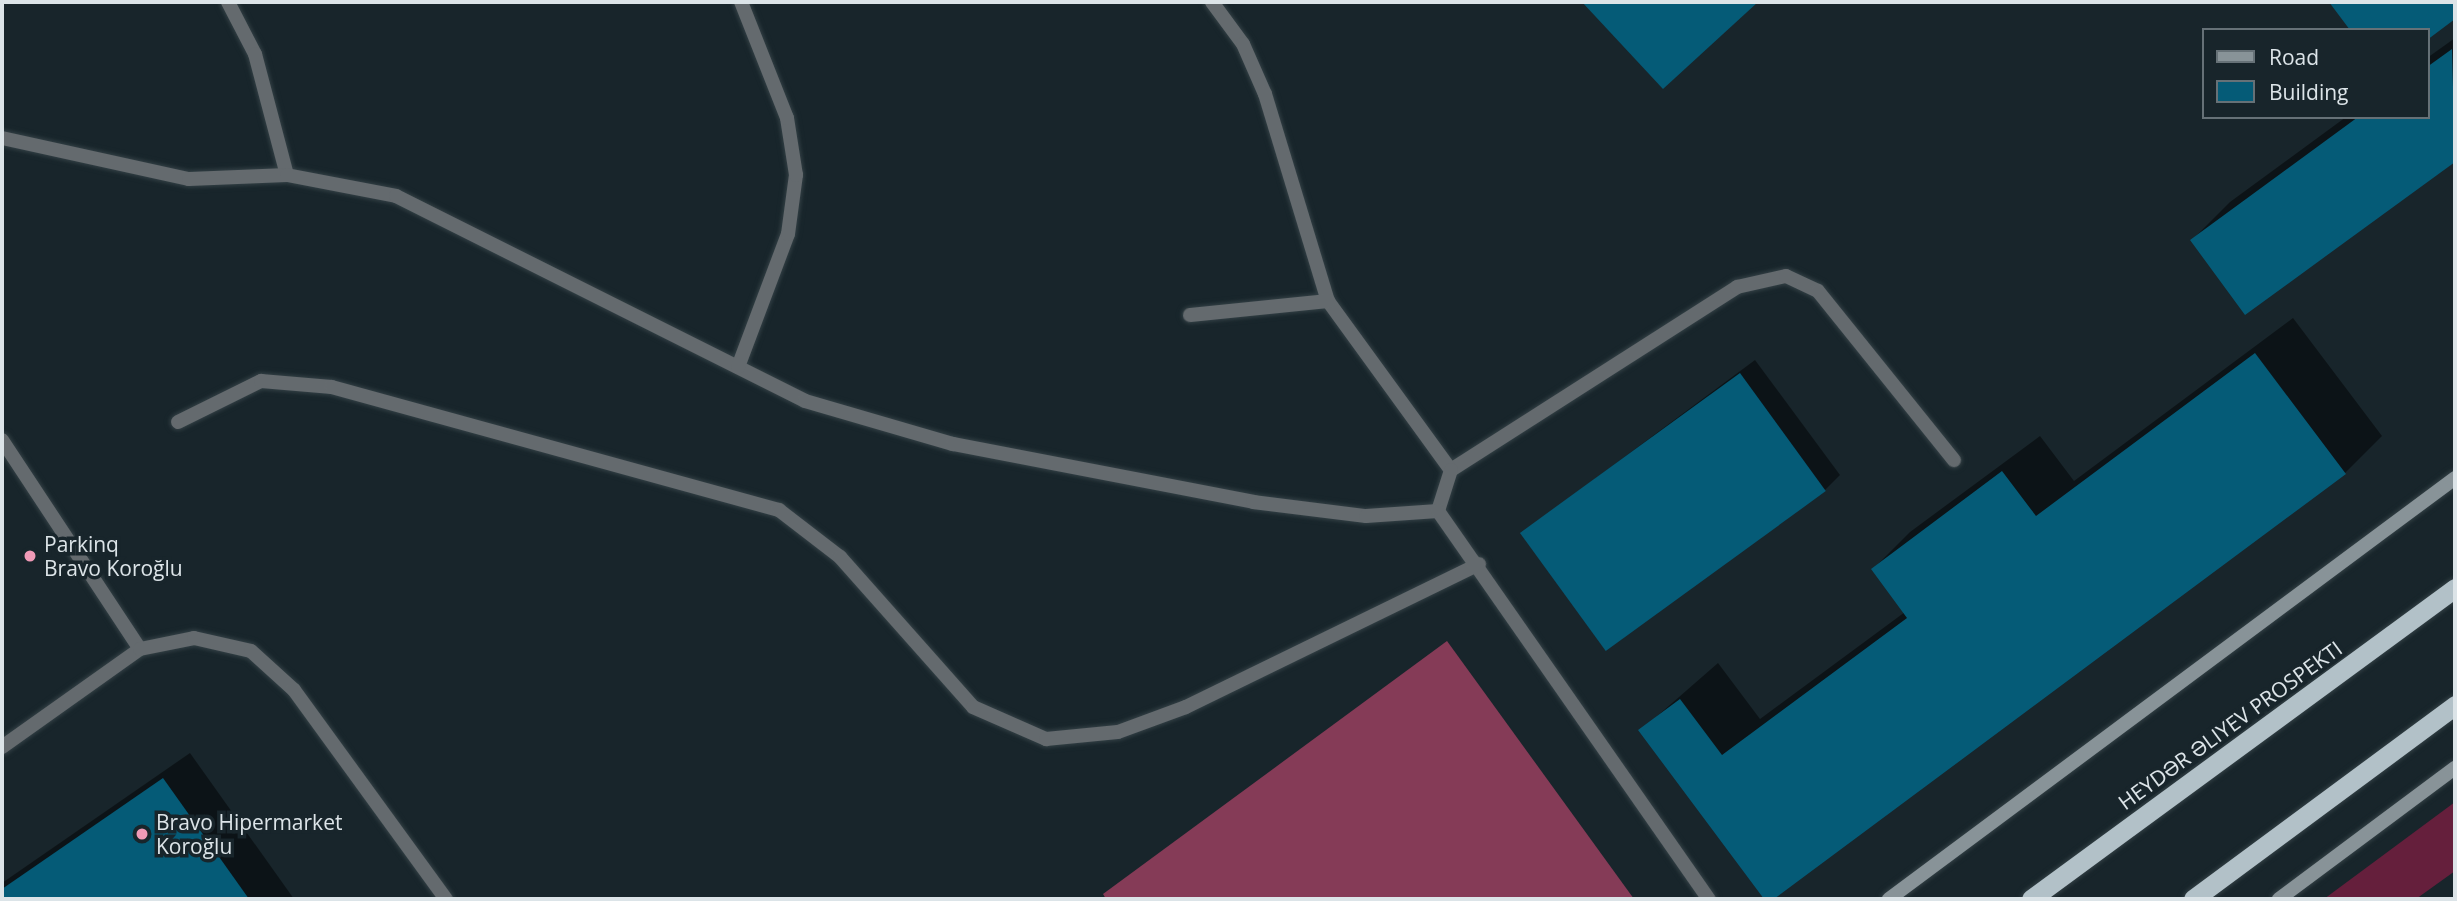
<!DOCTYPE html>
<meta charset="utf-8">
<style>
body{margin:0}
#map{position:relative;width:2457px;height:901px;overflow:hidden;background:#18252b;font-family:"Open Sans",sans-serif}
div>[style]{position:absolute}
.green>*{inset:0;background:#651f3c}
.forest>*{inset:0;background:#853b57}
.shadow>*{inset:0;background:#0007}
.building>*{inset:0;background:#055b77;transform-origin:0 0}
.roads{filter:drop-shadow(0 0 2px #334045) drop-shadow(0 0 2px #334045)}
.service>*{height:14px;margin:-7px;padding:0 7px;transform-origin:7px;border-radius:7px;background:#646a6e}
.minor>*{height:14px;margin:-7px;padding:0 7px;transform-origin:7px;border-radius:7px;background:#646a6e}
.secondary>*{height:14px;margin:-7px;padding:0 7px;transform-origin:7px;border-radius:7px;background:#889398}
.trunk>*{height:19px;margin:-9.5px;padding:0 9.5px;transform-origin:9.5px;border-radius:9.5px;background:#b2c1c8}
.dots>*{width:19px;height:19px;translate:-50% -50%;box-sizing:border-box;border:4px solid #18252b;border-radius:50%}
span{translate:-50% -50%;white-space:nowrap;text-align:center;line-height:1.15;-webkit-text-stroke:7px #18252b;paint-order:stroke}
.poi-label{font-size:21px;color:#dce4e8}
.left{translate:0 -50%;text-align:left}
.street-label{font-size:21px;color:#dce4e8}
.frame{position:absolute;inset:0;border:4px solid #dce4e8;pointer-events:none}
.legend{position:absolute;left:2202px;top:28px;width:228px;height:91px;box-sizing:border-box;background:#18252b;border:2px solid #667177;margin:0;padding:9px 12px;list-style:none;font-size:21px;color:#dce4e8}
.legend li{display:flex;align-items:center;gap:14px;height:35px}
.legend b{width:35px;border:2px solid #667177}
</style>
<div id="map">
<div class="green">
<div style="clip-path:polygon(2455px 802px,2455px 871px,2416px 899px,2324px 899px)"></div>
</div>
<div class="forest">
<div style="clip-path:polygon(1447px 641px,1634px 899px,1106px 899px,1103px 894px)"></div>
</div>
<div class="shadow">
<div style="clip-path:polygon(1584px 2px,1756px 2px,1663px 87px)"></div>
<div style="clip-path:polygon(2331px 2px,2455px 2px,2455px 17px,2427px 37px,2427px 30px,2352px 30px)"></div>
<div style="clip-path:polygon(2455px 38px,2455px 160px,2246px 313px,2192px 240px,2230px 202px,2346px 117px,2427px 117px,2427px 58px)"></div>
<div style="clip-path:polygon(2293px 318px,2382px 436px,2345px 473px,1766px 899px,1640px 731px,1718px 663px,1760px 719px,1905px 612px,1873px 569px,1910px 532px,2040px 436px,2074px 481px)"></div>
<div style="clip-path:polygon(1755px 360px,1840px 475px,1825px 490px,1522px 533px)"></div>
<div style="clip-path:polygon(190px 753px,294px 899px,2px 899px,2px 883px)"></div>
</div>
<div class="building">
<div style="clip-path:polygon(1582px 2px,1758px 2px,1663px 89px)"></div>
<div style="clip-path:polygon(2329px 2px,2455px 2px,2455px 19px,2427px 40px,2427px 30px,2350px 30px)"></div>
<div style="clip-path:polygon(2452px 49px,2455px 162px,2245px 315px,2190px 240px,2358px 117px,2427px 117px,2427px 67px)"></div>
<div style="clip-path:polygon(2255px 353px,2346px 474px,1774px 899px,1764px 899px,1638px 730px,1680px 699px,1722px 755px,1907px 618px,1871px 569px,2002px 471px,2036px 516px)"></div>
<div style="left:1740px;top:373px;width:146px;height:272px;rotate:54deg"></div>
<div style="clip-path:polygon(163px 778px,249px 899px,2px 899px,2px 889px)"></div>
</div>
<div class="roads">
<div class="service">
<div style="left:228px;top:2px;width:59px;rotate:62.6deg"></div>
<div style="left:255px;top:54px;width:125px;rotate:75.2deg"></div>
<div style="left:178px;top:422px;width:93px;rotate:-26.3deg"></div>
<div style="left:261px;top:381px;width:71px;rotate:4.8deg"></div>
<div style="left:332px;top:387px;width:464px;rotate:15.4deg"></div>
<div style="left:779px;top:510px;width:77px;rotate:37.6deg"></div>
<div style="left:840px;top:557px;width:200px;rotate:48.4deg"></div>
<div style="left:973px;top:707px;width:80px;rotate:23.7deg"></div>
<div style="left:1046px;top:739px;width:72px;rotate:-5.6deg"></div>
<div style="left:1118px;top:732px;width:72px;rotate:-20.2deg"></div>
<div style="left:1186px;top:707px;width:326px;rotate:-26deg"></div>
<div style="left:2px;top:440px;width:250px;rotate:56.6deg"></div>
<div style="left:1451px;top:470px;width:340px;rotate:-32.6deg"></div>
<div style="left:1737px;top:287px;width:50px;rotate:-12.7deg"></div>
<div style="left:1786px;top:276px;width:35px;rotate:25deg"></div>
<div style="left:1818px;top:291px;width:217px;rotate:51.2deg"></div>
<div style="left:2px;top:747px;width:169px;rotate:-35.4deg"></div>
<div style="left:140px;top:649px;width:55px;rotate:-11.5deg"></div>
<div style="left:194px;top:638px;width:58px;rotate:12.8deg"></div>
<div style="left:251px;top:651px;width:58px;rotate:42.2deg"></div>
<div style="left:294px;top:690px;width:258px;rotate:54deg"></div>
</div>
<div class="minor">
<div style="left:1212px;top:2px;width:52px;rotate:53.6deg"></div>
<div style="left:1243px;top:44px;width:55px;rotate:66.3deg"></div>
<div style="left:1265px;top:94px;width:216px;rotate:73.1deg"></div>
<div style="left:1328px;top:301px;width:209px;rotate:54deg"></div>
<div style="left:1451px;top:470px;width:43px;rotate:107.6deg"></div>
<div style="left:2px;top:138px;width:191px;rotate:12.4deg"></div>
<div style="left:189px;top:179px;width:98px;rotate:-2.3deg"></div>
<div style="left:287px;top:175px;width:111px;rotate:10.9deg"></div>
<div style="left:396px;top:196px;width:457px;rotate:26.6deg"></div>
<div style="left:805px;top:401px;width:154px;rotate:16.2deg"></div>
<div style="left:953px;top:444px;width:306px;rotate:10.9deg"></div>
<div style="left:1253px;top:502px;width:114px;rotate:7.1deg"></div>
<div style="left:1366px;top:516px;width:72px;rotate:-4deg"></div>
<div style="left:1438px;top:511px;width:473px;rotate:55.1deg"></div>
<div style="left:1190px;top:315px;width:139px;rotate:-5.8deg"></div>
<div style="left:738px;top:367px;width:142px;rotate:-69.4deg"></div>
<div style="left:788px;top:234px;width:60px;rotate:-82.3deg"></div>
<div style="left:796px;top:175px;width:58px;rotate:-99deg"></div>
<div style="left:787px;top:118px;width:125px;rotate:-111.6deg"></div>
</div>
<div class="secondary">
<div style="left:1889px;top:899px;width:705px;rotate:-36.64deg"></div>
<div style="left:2279px;top:899px;width:219px;rotate:-36.7deg"></div>
</div>
<div class="trunk">
<div style="left:2031px;top:899px;width:526px;rotate:-36.26deg"></div>
<div style="left:2193px;top:899px;width:326px;rotate:-36.5deg"></div>
</div>
</div>
<div class="dots">
<div style="left:30px;top:556px;background:#f09ab7"></div>
<div style="left:142px;top:834px;background:#f09ab7"></div>
</div>
<div class="poi-label">
<span class="left" style="left:44px;top:556px">Parkinq<br>Bravo Koroğlu</span>
<span class="left" style="left:156px;top:834px">Bravo Hipermarket<br>Koroğlu</span>
</div>
<div class="street-label">
<span style="left:2230px;top:725px;rotate:-36deg">HEYDƏR ƏLIYEV PROSPEKTI</span>
</div>
<div class="frame"></div>
<ul class="legend">
<li><b style="height:9px;background:#889398"></b>Road</li>
<li><b style="height:19px;background:#055b77"></b>Building</li>
</ul>
</div>
